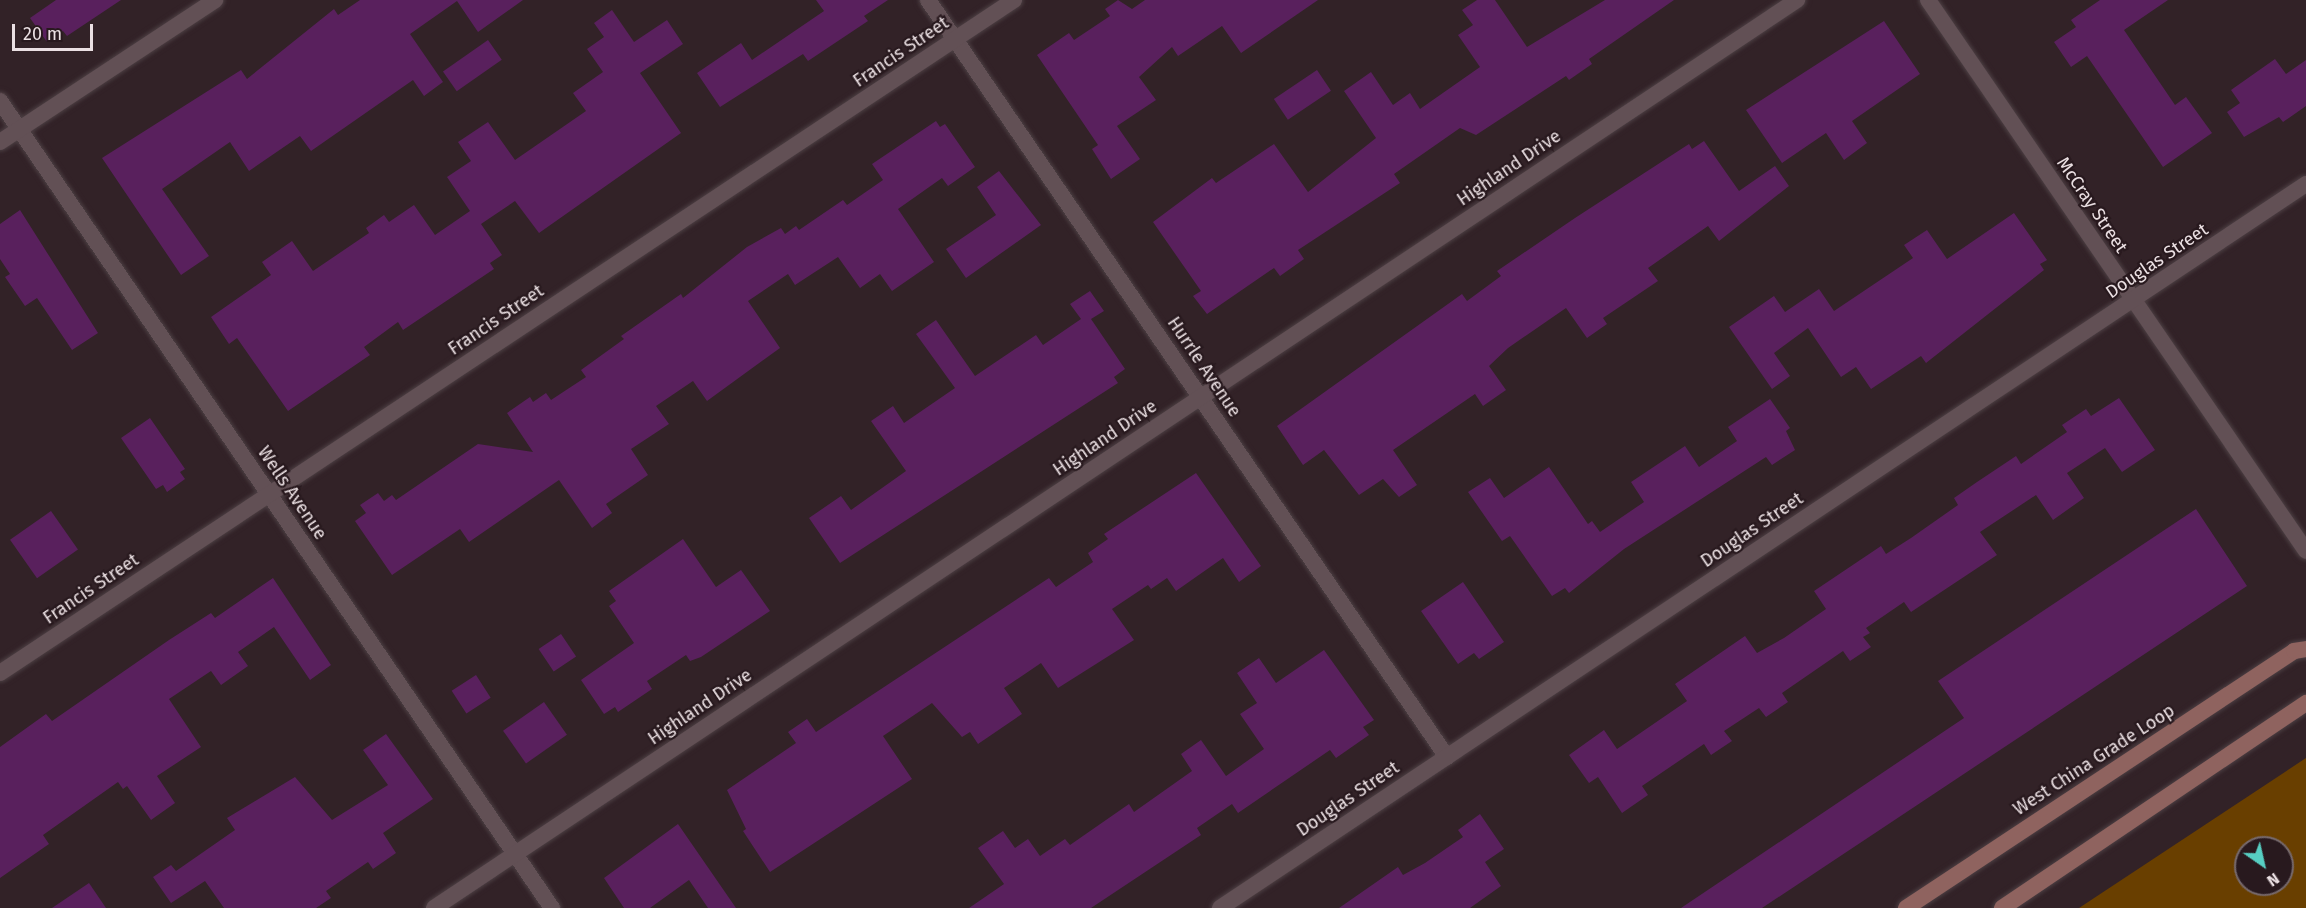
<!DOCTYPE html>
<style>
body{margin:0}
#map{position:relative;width:2306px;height:908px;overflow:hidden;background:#322227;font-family:"Fira Sans",sans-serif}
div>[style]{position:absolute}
.green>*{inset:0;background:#693f00}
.building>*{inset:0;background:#59205d;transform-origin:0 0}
.roads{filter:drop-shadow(0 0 2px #4c3f43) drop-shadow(0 0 2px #4c3f43)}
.minor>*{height:16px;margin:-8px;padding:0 8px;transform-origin:8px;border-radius:8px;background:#625055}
.tertiary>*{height:16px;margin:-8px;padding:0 8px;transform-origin:8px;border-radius:8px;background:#625055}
.secondary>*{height:16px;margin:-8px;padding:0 8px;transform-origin:8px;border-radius:8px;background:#8f635f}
span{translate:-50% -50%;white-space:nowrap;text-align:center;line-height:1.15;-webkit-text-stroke:4.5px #28191e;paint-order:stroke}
.street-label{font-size:18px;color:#ebe0e3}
.north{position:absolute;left:2234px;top:836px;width:60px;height:60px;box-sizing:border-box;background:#28191e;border:2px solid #76696d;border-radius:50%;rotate:146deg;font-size:16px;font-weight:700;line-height:24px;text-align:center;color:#ebe0e3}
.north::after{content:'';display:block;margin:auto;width:21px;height:27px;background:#57cec2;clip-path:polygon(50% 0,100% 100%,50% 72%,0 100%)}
.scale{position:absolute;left:12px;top:24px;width:81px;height:27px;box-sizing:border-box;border:3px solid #ebe0e3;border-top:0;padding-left:8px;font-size:18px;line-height:21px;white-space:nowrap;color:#ebe0e3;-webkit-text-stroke:4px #28191e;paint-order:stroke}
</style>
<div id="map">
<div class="green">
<div style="clip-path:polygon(evenodd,2306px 758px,2306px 908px,2079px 908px,2306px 758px,2246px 848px,2282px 848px,2282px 884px,2246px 884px,2246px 848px)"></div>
</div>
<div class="building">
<div style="clip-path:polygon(56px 0,121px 0,67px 36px,63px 31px,47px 42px,30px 18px)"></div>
<div style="clip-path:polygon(360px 0,523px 0,478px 32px,457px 1px,410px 34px,443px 82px,424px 96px,413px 80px,311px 151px,300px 136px,249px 171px,230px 142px,162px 189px,209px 256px,181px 275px,102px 158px,241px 70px,247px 79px,334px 9px,338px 15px)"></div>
<div style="clip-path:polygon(816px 0,888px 0,864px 16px,868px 21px,808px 61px,803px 54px,720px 107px,697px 73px,741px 43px,752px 60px,824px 11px)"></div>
<div style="clip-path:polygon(1118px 0,1132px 9px,1145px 0,1318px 0,1241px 53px,1222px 26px,1178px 56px,1172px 47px,1139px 77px,1156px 100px,1117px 126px,1140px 159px,1111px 179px,1092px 149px,1098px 145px,1037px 55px,1069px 33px,1074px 40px,1110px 16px,1105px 9px)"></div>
<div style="clip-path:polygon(1477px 0,1495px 0,1527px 47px,1605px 0,1674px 0,1589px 59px,1592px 64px,1569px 80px,1566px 76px,1476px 135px,1460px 128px,1394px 174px,1400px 183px,1298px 250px,1304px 259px,1280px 276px,1274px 268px,1207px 314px,1193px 296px,1201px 291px,1153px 222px,1212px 178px,1216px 183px,1274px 144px,1308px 192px,1376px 138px,1344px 91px,1371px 72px,1393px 105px,1410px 93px,1420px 109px,1480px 67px,1458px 35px,1473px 25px,1462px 10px)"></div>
<div style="clip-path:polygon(2100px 0,2168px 0,2124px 30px,2175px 105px,2186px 97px,2212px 133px,2163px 167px,2087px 56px,2071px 67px,2054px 42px,2076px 27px,2071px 20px)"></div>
<div style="clip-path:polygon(612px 10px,634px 42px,667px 20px,683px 44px,640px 73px,681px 133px,539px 233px,515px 201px,481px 224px,502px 255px,490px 263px,494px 269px,403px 330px,398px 322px,364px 347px,370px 355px,288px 411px,237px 338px,229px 344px,211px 317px,271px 275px,262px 262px,292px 241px,313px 271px,369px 233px,366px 228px,384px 215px,389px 222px,414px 205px,435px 235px,470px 211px,447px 177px,471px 161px,458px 142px,488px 122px,515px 160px,586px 111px,573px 93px,603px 72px,587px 49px,604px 37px,594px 23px)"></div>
<div style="clip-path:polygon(1884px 21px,1920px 74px,1852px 121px,1867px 143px,1844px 160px,1826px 133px,1782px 163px,1746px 110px)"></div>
<div style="left:488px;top:40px;width:24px;height:55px;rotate:55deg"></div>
<div style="clip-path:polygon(2275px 59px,2286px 74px,2306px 60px,2306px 106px,2283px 122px,2279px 117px,2244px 137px,2227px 112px,2240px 103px,2231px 90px)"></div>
<div style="left:1317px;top:70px;width:25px;height:52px;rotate:56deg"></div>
<div style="clip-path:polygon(936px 121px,940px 127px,945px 124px,975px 167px,948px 186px,942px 178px,898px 209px,934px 262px,892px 291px,880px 274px,860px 288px,838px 257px,795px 285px,788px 274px,748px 301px,780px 348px,707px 401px,693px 381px,656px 406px,669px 424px,631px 449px,648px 475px,606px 504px,612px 513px,592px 528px,559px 480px,469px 542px,460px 529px,392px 575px,355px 521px,366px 513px,360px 505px,378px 493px,384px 501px,392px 495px,396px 500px,478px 444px,533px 452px,507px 413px,530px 397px,533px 402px,546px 393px,551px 400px,586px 377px,581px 370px,624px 339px,621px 336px,681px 294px,683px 298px,747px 247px,781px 228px,785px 234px,796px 226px,799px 230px,843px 200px,847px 205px,883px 180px,872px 164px)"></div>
<div style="clip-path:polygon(1704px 141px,1739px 191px,1775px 166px,1789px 186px,1719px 241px,1708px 226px,1648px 268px,1658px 281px,1603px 318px,1607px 324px,1587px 338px,1566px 308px,1508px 348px,1489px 366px,1506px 390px,1483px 406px,1475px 394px,1393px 450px,1417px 485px,1399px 497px,1383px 479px,1359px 495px,1324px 450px,1303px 465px,1277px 426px,1462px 294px,1467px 301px,1501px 276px,1497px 271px,1575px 218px,1689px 144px,1692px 149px)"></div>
<div style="clip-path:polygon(999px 171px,1041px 225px,966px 278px,946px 249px,996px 215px,977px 187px)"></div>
<div style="clip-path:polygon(20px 210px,98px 333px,72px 350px,37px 298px,25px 306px,5px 277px,10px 274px,0 259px,0 224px)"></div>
<div style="clip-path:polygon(2014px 213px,2047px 260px,2040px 264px,2044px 270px,1926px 363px,1921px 356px,1871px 389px,1856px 367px,1841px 377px,1808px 328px,1774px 353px,1790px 376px,1772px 389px,1729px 327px,1774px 296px,1785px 312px,1819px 289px,1834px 311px,1913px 258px,1904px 245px,1927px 230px,1947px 259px)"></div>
<div style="clip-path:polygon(1090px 291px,1104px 311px,1091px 319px,1125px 369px,1114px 377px,1118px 383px,840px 563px,809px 518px,841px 496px,851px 510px,906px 471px,871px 421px,893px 406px,904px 423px,955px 388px,916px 334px,936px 320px,975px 376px,1036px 335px,1043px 345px,1081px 319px,1070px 304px)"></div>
<div style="clip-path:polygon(2119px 398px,2155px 450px,2122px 472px,2105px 448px,2067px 473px,2084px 498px,2053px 520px,2036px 495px,1980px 532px,1997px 555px,1911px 612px,1904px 602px,1866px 628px,1870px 633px,1863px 637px,1871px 647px,1850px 661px,1843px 651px,1782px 693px,1788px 702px,1766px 717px,1759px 708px,1724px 731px,1732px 741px,1711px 755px,1704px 744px,1642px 786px,1648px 795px,1622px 813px,1598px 777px,1589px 783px,1569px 755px,1604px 730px,1617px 749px,1687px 701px,1675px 684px,1745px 636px,1757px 653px,1784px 638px,1826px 609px,1814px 591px,1881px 546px,1886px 554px,1911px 538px,1958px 505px,1954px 498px,1977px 482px,2016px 456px,2021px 464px,2067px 432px,2062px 425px,2086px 409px,2091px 416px)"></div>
<div style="clip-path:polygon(1770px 399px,1790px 428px,1786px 431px,1795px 450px,1772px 465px,1766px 457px,1624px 549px,1569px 593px,1565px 588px,1552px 596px,1510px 536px,1502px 541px,1468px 492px,1490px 478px,1504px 498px,1549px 467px,1588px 524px,1592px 521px,1600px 532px,1644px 502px,1631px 482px,1685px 446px,1699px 467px,1737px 441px,1728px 427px)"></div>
<div style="clip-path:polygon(150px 418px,185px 469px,180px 472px,185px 479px,167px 492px,163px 485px,156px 489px,121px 438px)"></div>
<div style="clip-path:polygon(1196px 473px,1261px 566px,1239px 582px,1223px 558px,1176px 591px,1167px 578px,1151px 589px,1148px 585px,1112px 609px,1134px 640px,1058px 688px,1041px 663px,1004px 688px,1022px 714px,978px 744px,970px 732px,962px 737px,932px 703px,883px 736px,912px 779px,770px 872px,743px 831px,746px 829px,727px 790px,796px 743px,788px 732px,807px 719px,816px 732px,1049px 578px,1056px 587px,1093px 562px,1088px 553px,1108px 539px,1104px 534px)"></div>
<div style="clip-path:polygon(2196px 509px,2247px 586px,1762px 908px,1681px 908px,1964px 718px,1938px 681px)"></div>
<div style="left:51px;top:511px;width:47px;height:50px;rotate:55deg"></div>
<div style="clip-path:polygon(683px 539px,716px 587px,741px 570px,770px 611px,701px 657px,690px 661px,686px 655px,647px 681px,652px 689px,618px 712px,615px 707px,604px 714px,581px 680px,634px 643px,609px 606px,616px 601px,609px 591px)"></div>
<div style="clip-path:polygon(273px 578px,331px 665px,310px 680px,274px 627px,238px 652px,248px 666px,221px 685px,211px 671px,169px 699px,201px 747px,157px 776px,175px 803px,151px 820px,127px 786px,123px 789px,118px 782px,43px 835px,49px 844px,0 878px,0 747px,46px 714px,52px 721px,169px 640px,211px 613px,215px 618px)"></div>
<div style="clip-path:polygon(1463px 582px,1504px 642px,1479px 659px,1474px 653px,1458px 664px,1421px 611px)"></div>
<div style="left:561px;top:634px;width:27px;height:27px;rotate:56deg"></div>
<div style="clip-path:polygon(1324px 650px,1374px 720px,1363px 727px,1369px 735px,1336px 758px,1330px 750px,1238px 813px,1232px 804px,1197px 828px,1201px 835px,1091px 908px,969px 908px,1004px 884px,978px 848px,1003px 831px,1015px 848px,1028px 839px,1040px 856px,1065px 839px,1070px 845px,1129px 804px,1134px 812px,1192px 771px,1181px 754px,1201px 740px,1226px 776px,1264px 749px,1240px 714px,1257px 703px,1237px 673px,1259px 658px,1276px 683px)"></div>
<div style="left:476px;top:675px;width:27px;height:29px;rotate:57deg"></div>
<div style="left:544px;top:702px;width:40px;height:50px;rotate:55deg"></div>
<div style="clip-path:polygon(386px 734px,433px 799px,383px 833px,396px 853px,373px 869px,368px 862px,326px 891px,331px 898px,316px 908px,224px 908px,205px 881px,171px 903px,153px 877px,171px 865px,176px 871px,235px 830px,227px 818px,295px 777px,332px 820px,388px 785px,363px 750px)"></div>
<div style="clip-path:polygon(1480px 814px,1504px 849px,1485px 862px,1501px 886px,1470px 908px,1339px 908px,1398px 867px,1403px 875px,1425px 863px,1463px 837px,1458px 830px)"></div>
<div style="clip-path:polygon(678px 824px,736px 908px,708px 908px,689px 880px,650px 908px,624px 908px,604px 878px)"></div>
<div style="clip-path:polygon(89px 883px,106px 908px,52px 908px)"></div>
</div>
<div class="roads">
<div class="minor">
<div style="left:928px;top:0;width:918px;rotate:55.57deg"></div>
<div style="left:0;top:101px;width:978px;rotate:55.63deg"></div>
<div style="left:0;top:142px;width:258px;rotate:-33.4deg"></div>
<div style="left:0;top:673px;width:1217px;rotate:-33.57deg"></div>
<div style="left:434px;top:908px;width:1638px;rotate:-33.67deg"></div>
</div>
<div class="tertiary">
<div style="left:1928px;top:0;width:668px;rotate:55.55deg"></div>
<div style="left:1220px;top:908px;width:1305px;rotate:-33.69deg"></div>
</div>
<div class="secondary">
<div style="left:1906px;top:908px;width:465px;rotate:-33.5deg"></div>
<div style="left:2294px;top:651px;width:12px;rotate:-9deg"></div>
<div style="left:2002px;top:908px;width:367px;rotate:-34deg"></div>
</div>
</div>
<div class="street-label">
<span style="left:901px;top:52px;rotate:-34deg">Francis Street</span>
<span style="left:1509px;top:168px;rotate:-34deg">Highland Drive</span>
<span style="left:2092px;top:205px;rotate:56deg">McCray Street</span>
<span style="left:2157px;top:261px;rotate:-34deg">Douglas Street</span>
<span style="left:496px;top:320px;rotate:-34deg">Francis Street</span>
<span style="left:1204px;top:367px;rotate:56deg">Hurrle Avenue</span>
<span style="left:1105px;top:438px;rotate:-34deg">Highland Drive</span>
<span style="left:292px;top:493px;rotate:56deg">Wells Avenue</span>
<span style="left:1752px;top:530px;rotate:-34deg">Douglas Street</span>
<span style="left:91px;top:589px;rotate:-34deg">Francis Street</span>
<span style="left:700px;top:707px;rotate:-34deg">Highland Drive</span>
<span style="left:2094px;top:760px;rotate:-33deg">West China Grade Loop</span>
<span style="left:1348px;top:799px;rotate:-34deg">Douglas Street</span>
</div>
<div class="north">N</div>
<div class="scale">20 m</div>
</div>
